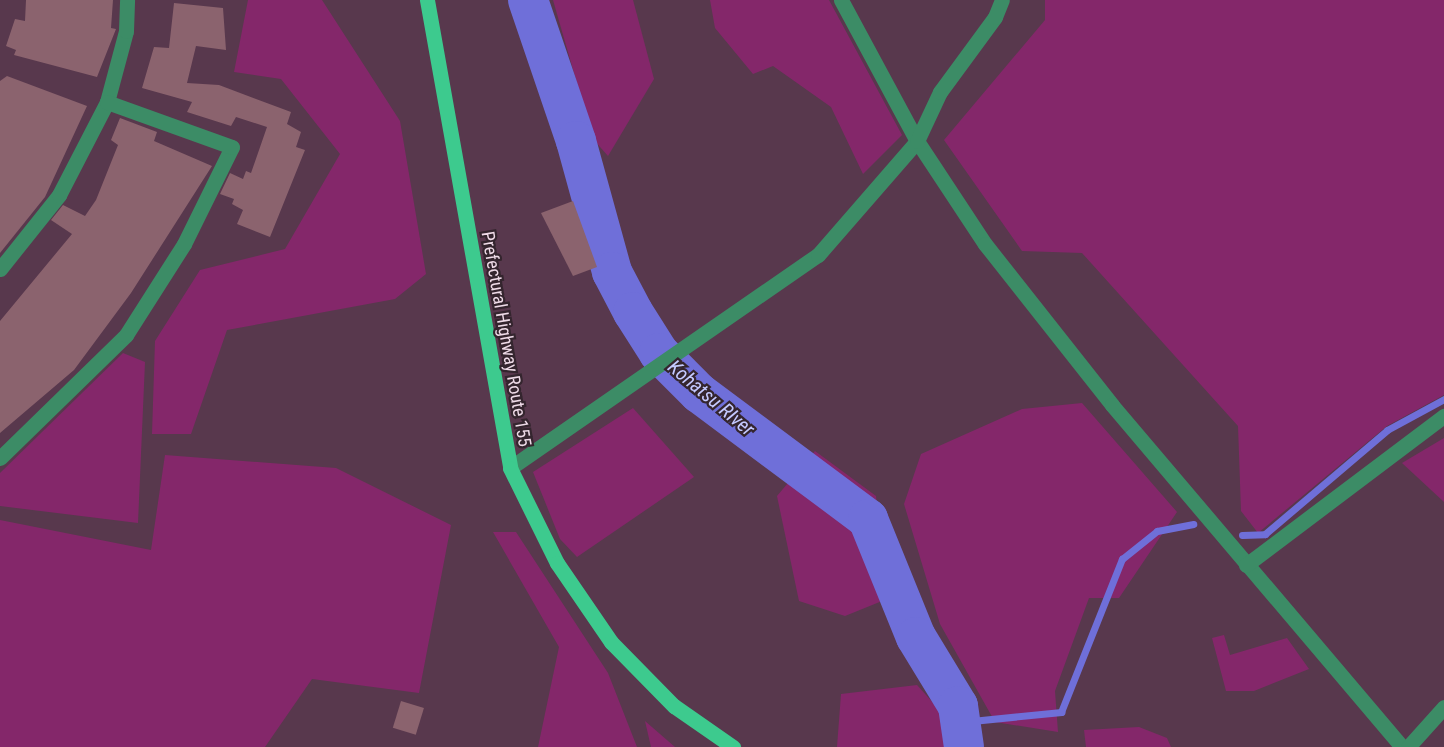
<!DOCTYPE html>
<style>
body{margin:0}
#map{position:relative;width:1444px;height:747px;overflow:hidden;background:#58384d;font-family:"Roboto Condensed",sans-serif}
div>[style]{position:absolute}
.green>*{inset:0;background:#84276a}
.stream>*{height:7px;margin:-3.5px;padding:0 3.5px;transform-origin:3.5px;border-radius:3.5px;background:#6f6fd9}
.river>*{height:40px;margin:-20px;padding:0 20px;transform-origin:20px;border-radius:20px;background:#6f6fd9}
.building>*{inset:0;background:#8b636e;transform-origin:0 0}
.minor>*{height:15px;margin:-7.5px;padding:0 7.5px;transform-origin:7.5px;border-radius:7.5px;background:#3c8c66}
.major>*{height:15px;margin:-7.5px;padding:0 7.5px;transform-origin:7.5px;border-radius:7.5px;background:#3dca8e}
span{translate:-50% -50%;white-space:nowrap;text-align:center;line-height:1.15;-webkit-text-stroke:4.5px #34252e;paint-order:stroke}
.street-label{font-size:18px;color:#efdbe8}
.water-label{font-size:20px;color:#c4c9ff;font-style:italic}
</style>
<div id="map">
<div class="green">
<div style="clip-path:polygon(248px 0,322px 0,400px 121px,426px 274px,395px 299px,227px 330px,191px 434px,152px 434px,155px 341px,200px 270px,285px 249px,340px 154px,281px 79px,234px 72px)"></div>
<div style="clip-path:polygon(553px 0,633px 0,654px 79px,608px 156px,593px 139px)"></div>
<div style="clip-path:polygon(710px 0,829px 0,902px 135px,863px 174px,831px 107px,773px 66px,753px 74px,715px 28px)"></div>
<div style="clip-path:polygon(1045px 0,1444px 0,1444px 395px,1387px 426px,1258px 533px,1241px 511px,1238px 426px,1082px 253px,1022px 251px,944px 140px,1045px 20px)"></div>
<div style="clip-path:polygon(123px 353px,145px 362px,138px 523px,0 506px,0 473px)"></div>
<div style="clip-path:polygon(1082px 403px,1177px 512px,1119px 598px,1089px 598px,1055px 691px,1058px 732px,995px 722px,940px 624px,904px 504px,921px 454px,1022px 409px)"></div>
<div style="clip-path:polygon(633px 408px,694px 477px,577px 557px,560px 539px,533px 472px)"></div>
<div style="clip-path:polygon(1444px 438px,1444px 502px,1402px 463px)"></div>
<div style="clip-path:polygon(815px 451px,876px 496px,887px 599px,845px 616px,799px 601px,777px 496px)"></div>
<div style="clip-path:polygon(165px 455px,336px 468px,451px 525px,419px 693px,312px 679px,265px 747px,0 747px,0 520px,151px 550px)"></div>
<div style="clip-path:polygon(493px 532px,516px 532px,608px 673px,637px 747px,538px 747px,559px 647px)"></div>
<div style="clip-path:polygon(1224px 635px,1230px 655px,1287px 638px,1309px 669px,1254px 691px,1226px 691px,1212px 638px)"></div>
<div style="clip-path:polygon(917px 685px,973px 747px,837px 747px,841px 694px)"></div>
<div style="clip-path:polygon(645px 721px,675px 747px,651px 747px)"></div>
<div style="clip-path:polygon(1139px 727px,1167px 738px,1171px 747px,1086px 747px,1084px 730px)"></div>
</div>
<div class="stream">
<div style="left:1242px;top:535px;width:23px;rotate:-2deg"></div>
<div style="left:1265px;top:534px;width:160px;rotate:-40.4deg"></div>
<div style="left:1387px;top:430px;width:65px;rotate:-28.5deg"></div>
<div style="left:962px;top:722px;width:100px;rotate:-5.8deg"></div>
<div style="left:1061px;top:712px;width:165px;rotate:-68.3deg"></div>
<div style="left:1122px;top:559px;width:45px;rotate:-38.7deg"></div>
<div style="left:1157px;top:531px;width:37px;rotate:-11deg"></div>
</div>
<div class="river">
<div style="left:528px;top:0;width:149px;rotate:71.2deg"></div>
<div style="left:576px;top:141px;width:136px;rotate:74.6deg"></div>
<div style="left:612px;top:272px;width:45px;rotate:62.3deg"></div>
<div style="left:633px;top:312px;width:49px;rotate:57.6deg"></div>
<div style="left:659px;top:353px;width:57px;rotate:45deg"></div>
<div style="left:699px;top:393px;width:211px;rotate:36.7deg"></div>
<div style="left:868px;top:519px;width:127px;rotate:67.9deg"></div>
<div style="left:916px;top:637px;width:81px;rotate:58.7deg"></div>
<div style="left:958px;top:706px;width:41px;rotate:81.7deg"></div>
</div>
<div class="building">
<div style="clip-path:polygon(26px 0,113px 0,111px 28px,116px 29px,97px 77px,14px 55px,16px 50px,6px 46px,15px 19px,25px 21px)"></div>
<div style="clip-path:polygon(174px 3px,223px 8px,226px 50px,196px 46px,187px 83px,219px 85px,291px 112px,287px 124px,301px 132px,296px 147px,305px 150px,270px 237px,237px 224px,243px 210px,232px 204px,234px 199px,220px 194px,230px 173px,243px 179px,246px 171px,251px 173px,267px 127px,236px 117px,231px 126px,187px 112px,192px 102px,142px 88px,154px 47px,169px 48px)"></div>
<div style="clip-path:polygon(7px 76px,87px 106px,45px 197px,0 253px,0 81px)"></div>
<div style="clip-path:polygon(120px 118px,157px 132px,154px 141px,212px 166px,131px 293px,74px 370px,0 433px,0 321px,72px 234px,51px 220px,63px 205px,85px 216px,96px 200px,118px 145px,111px 140px)"></div>
<div style="clip-path:polygon(573px 201px,597px 267px,573px 276px,541px 213px)"></div>
<div style="left:401px;top:701px;width:24px;height:28px;rotate:17deg"></div>
</div>
<div class="minor">
<div style="left:841px;top:0;width:160px;rotate:61.7deg"></div>
<div style="left:917px;top:141px;width:123px;rotate:56.6deg"></div>
<div style="left:985px;top:244px;width:205px;rotate:51.7deg"></div>
<div style="left:1112px;top:405px;width:448px;rotate:49.7deg"></div>
<div style="left:0;top:269px;width:95px;rotate:-51.4deg"></div>
<div style="left:59px;top:195px;width:105px;rotate:-62.7deg"></div>
<div style="left:107px;top:102px;width:73px;rotate:-75deg"></div>
<div style="left:126px;top:31px;width:31px;rotate:-88deg"></div>
<div style="left:0;top:458px;width:176px;rotate:-44.3deg"></div>
<div style="left:126px;top:335px;width:108px;rotate:-57.5deg"></div>
<div style="left:184px;top:244px;width:108px;rotate:-63.7deg"></div>
<div style="left:232px;top:147px;width:133px;rotate:-160.2deg"></div>
<div style="left:510px;top:468px;width:374px;rotate:-34.7deg"></div>
<div style="left:818px;top:255px;width:151px;rotate:-49deg"></div>
<div style="left:917px;top:141px;width:54px;rotate:-64.9deg"></div>
<div style="left:940px;top:92px;width:93px;rotate:-53.7deg"></div>
<div style="left:995px;top:17px;width:18px;rotate:-68deg"></div>
<div style="left:1246px;top:565px;width:248px;rotate:-37deg"></div>
<div style="left:1408px;top:747px;width:54px;rotate:-48deg"></div>
</div>
<div class="major">
<div style="left:427px;top:0;width:475px;rotate:79.9deg"></div>
<div style="left:510px;top:468px;width:106px;rotate:63.7deg"></div>
<div style="left:557px;top:563px;width:96px;rotate:55.6deg"></div>
<div style="left:611px;top:642px;width:90px;rotate:45.5deg"></div>
<div style="left:674px;top:706px;width:72px;rotate:34.8deg"></div>
</div>
<div class="street-label">
<span style="left:506px;top:339px;rotate:80deg">Prefectural Highway Route 155</span>
</div>
<div class="water-label">
<span style="left:711px;top:398px;rotate:40deg">Kohatsu RIver</span>
</div>
</div>
